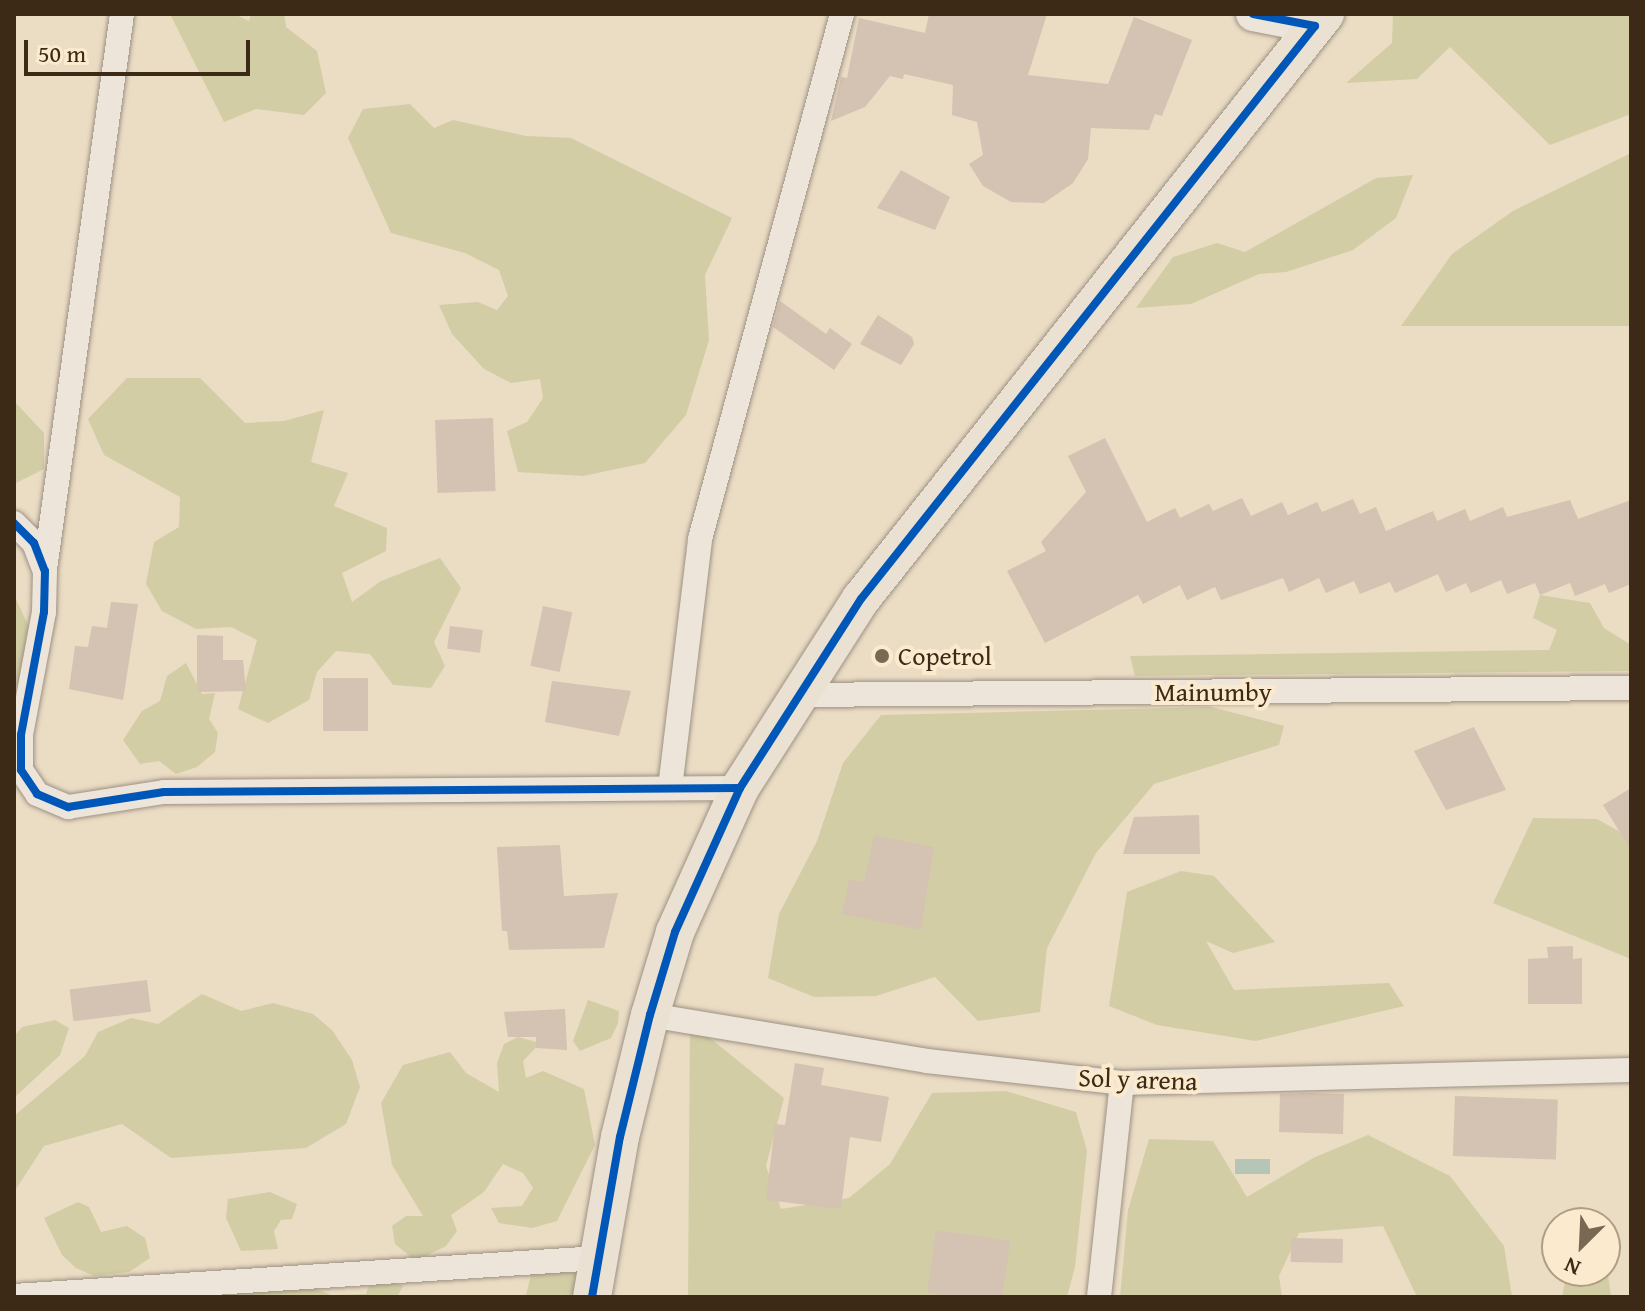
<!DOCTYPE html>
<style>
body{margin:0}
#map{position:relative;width:1645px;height:1311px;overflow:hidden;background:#ebdcc4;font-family:"Gentium Book Plus",serif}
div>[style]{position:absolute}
.green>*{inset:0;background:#d3cda5}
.water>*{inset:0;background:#b6c6b6;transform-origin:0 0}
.building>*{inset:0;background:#d4c2b2;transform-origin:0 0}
.roads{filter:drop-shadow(0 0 2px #9d9283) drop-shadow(0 0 2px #9d9283)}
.street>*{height:24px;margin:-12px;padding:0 12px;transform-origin:12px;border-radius:12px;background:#ede5d9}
.secondary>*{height:34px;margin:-17px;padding:0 17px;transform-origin:17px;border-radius:17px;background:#ede5d9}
.primary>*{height:38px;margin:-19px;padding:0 19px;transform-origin:19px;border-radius:19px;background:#eae1d3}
.cycleway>*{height:8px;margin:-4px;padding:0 4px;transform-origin:4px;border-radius:4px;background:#0057b8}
.dots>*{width:22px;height:22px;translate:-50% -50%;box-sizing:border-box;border:4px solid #fceace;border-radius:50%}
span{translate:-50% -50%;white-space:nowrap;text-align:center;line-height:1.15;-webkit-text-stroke:8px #fceace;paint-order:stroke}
.poi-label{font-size:26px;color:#3c2a16}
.left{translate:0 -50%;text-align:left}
.street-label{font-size:26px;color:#3c2a16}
.frame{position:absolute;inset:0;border:16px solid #3c2a16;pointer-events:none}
.north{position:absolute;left:1541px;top:1207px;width:80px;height:80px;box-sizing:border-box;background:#fceace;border:2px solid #af9d84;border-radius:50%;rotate:204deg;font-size:22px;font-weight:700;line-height:32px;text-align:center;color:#3c2a16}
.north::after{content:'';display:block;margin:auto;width:28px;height:36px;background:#796853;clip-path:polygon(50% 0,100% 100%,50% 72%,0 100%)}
.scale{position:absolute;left:24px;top:40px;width:226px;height:36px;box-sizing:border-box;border:4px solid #3c2a16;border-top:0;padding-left:10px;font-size:24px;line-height:28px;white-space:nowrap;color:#3c2a16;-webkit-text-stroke:6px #fceace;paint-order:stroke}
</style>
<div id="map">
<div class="green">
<div style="clip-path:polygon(170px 14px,234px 14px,249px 21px,251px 14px,284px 14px,286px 27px,317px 51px,326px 93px,304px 115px,256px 109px,224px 122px)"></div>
<div style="clip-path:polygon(1393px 14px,1631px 14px,1631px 114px,1550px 145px,1450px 47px,1417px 79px,1346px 83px,1392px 43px)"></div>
<div style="clip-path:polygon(410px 104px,434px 128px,453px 120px,526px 136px,571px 138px,732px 218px,705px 275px,709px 340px,686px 415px,645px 463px,583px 476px,518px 472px,507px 431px,527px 422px,543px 398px,540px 379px,511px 383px,484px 369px,452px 334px,439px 305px,478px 302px,497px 310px,508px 296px,499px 270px,465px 253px,391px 233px,348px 138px,363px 109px)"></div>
<div style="clip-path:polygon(1631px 153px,1631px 326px,1401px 326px,1452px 254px,1513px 211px)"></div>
<div style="clip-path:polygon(1413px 175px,1396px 218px,1353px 250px,1286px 272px,1259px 274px,1191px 304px,1136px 308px,1173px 257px,1217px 243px,1245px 252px,1376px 178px)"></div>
<div style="clip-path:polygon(127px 378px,200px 378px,245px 423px,284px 421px,324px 410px,311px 462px,348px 473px,334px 506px,387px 528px,386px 551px,342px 573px,352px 602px,381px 581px,440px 558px,461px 588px,434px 642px,445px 666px,431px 688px,393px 685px,370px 654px,336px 651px,317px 672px,309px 700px,268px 723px,238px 709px,257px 640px,231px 627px,196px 629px,162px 611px,146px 584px,154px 542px,179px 527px,180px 497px,104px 455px,88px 419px)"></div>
<div style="clip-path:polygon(14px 401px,44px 433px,44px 469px,14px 484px)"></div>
<div style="clip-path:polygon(14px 595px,28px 625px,22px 677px,14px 691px)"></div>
<div style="clip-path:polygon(1540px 595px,1590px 603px,1604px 628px,1631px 645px,1631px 671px,1135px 676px,1130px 656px,1549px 650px,1557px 630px,1533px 618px)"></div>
<div style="clip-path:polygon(186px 663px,202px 694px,215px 693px,209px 719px,218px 733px,215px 752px,197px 767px,176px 774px,159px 761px,140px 764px,123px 740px,142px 711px,160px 701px,167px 676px)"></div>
<div style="clip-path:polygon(1212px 707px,1284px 726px,1279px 745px,1154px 784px,1096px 853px,1047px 948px,1040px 1012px,978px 1021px,935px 977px,876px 996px,814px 997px,768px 978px,779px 914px,817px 841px,843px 763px,881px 715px)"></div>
<div style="clip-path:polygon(1533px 818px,1597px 819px,1631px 838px,1631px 959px,1493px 903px)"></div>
<div style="clip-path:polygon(1181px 871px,1214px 876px,1275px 942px,1233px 953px,1206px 941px,1234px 990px,1389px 983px,1404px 1006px,1256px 1041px,1157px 1025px,1109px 1006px,1127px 892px)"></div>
<div style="clip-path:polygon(202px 994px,241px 1011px,273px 1003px,313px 1014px,332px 1030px,352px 1060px,360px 1087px,346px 1124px,306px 1148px,171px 1158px,122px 1124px,44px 1146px,14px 1192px,14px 1116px,85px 1056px,98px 1032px,131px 1018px,158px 1024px)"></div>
<div style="clip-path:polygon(588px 1000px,619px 1011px,618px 1023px,611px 1038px,580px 1051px,573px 1041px)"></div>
<div style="clip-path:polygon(55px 1020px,69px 1028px,60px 1055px,14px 1098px,14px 1036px,22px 1027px)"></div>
<div style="clip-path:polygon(690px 1022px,784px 1098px,766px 1166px,781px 1209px,849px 1198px,890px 1164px,932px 1093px,1006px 1091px,1076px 1112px,1087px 1151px,1075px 1267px,1067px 1297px,688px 1297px)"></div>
<div style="clip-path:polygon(518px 1037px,540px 1043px,523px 1061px,526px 1078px,543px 1071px,584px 1089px,595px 1145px,557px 1221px,532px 1228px,499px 1223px,491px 1208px,522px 1206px,533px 1188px,523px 1173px,503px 1164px,484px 1192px,451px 1215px,457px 1231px,446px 1246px,416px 1261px,395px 1244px,392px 1226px,406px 1216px,423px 1216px,392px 1165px,381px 1103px,403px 1065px,450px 1052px,466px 1073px,499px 1092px,497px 1063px,504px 1044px)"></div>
<div style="clip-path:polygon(1368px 1135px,1450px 1176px,1504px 1246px,1512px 1297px,1417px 1297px,1383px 1226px,1299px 1233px,1279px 1276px,1282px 1297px,1120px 1297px,1128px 1210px,1149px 1139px,1213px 1141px,1247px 1197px,1313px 1158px)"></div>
<div style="clip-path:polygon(270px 1192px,297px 1204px,292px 1219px,281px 1220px,274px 1231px,278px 1249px,241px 1251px,226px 1218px,228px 1199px)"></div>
<div style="clip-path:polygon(78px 1202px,89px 1207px,101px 1232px,127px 1226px,145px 1238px,150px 1258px,129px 1272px,94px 1276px,76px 1268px,62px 1255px,44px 1218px)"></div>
<div style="clip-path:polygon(1605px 1251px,1611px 1297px,1562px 1297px,1567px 1271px,1605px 1271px)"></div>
<div style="clip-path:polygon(586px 1253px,585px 1297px,526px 1295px,532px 1271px)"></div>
<div style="clip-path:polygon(381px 1280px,403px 1286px,397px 1297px,199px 1297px,306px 1285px,331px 1295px,366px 1294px,369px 1285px)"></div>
</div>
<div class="water">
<div style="left:1235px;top:1159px;width:35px;height:15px"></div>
</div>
<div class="building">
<div style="clip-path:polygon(929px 14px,1047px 14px,1028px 75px,1108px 84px,1134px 17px,1192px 40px,1162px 116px,1155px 114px,1149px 130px,1091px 128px,1088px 159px,1073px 183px,1044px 203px,1011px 202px,983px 186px,969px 164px,983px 155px,977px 122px,952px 115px,953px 85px,904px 74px,903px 79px,890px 76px,865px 107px,831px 121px,841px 77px,847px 78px,859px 18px,925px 33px)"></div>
<div style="clip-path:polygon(901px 170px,950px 197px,935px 230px,877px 208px)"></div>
<div style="clip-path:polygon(780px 301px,826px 334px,830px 328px,852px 344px,834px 370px,773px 327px)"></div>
<div style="clip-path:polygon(878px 315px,912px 337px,914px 344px,901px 365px,860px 344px)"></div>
<div style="left:493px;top:418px;width:73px;height:58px;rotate:88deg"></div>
<div style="clip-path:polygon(1105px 438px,1147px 522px,1175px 508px,1180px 518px,1209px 504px,1213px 511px,1242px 498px,1251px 516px,1282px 502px,1288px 515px,1317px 502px,1322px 512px,1353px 499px,1360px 514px,1376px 507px,1386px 531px,1433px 511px,1437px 521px,1465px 509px,1470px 521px,1503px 507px,1507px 517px,1570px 500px,1578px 519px,1631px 500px,1631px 584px,1609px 593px,1605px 584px,1575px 596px,1570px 583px,1540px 595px,1535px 583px,1507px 594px,1501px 580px,1471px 593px,1466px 583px,1446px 592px,1438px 574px,1395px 593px,1390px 582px,1360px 594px,1354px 581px,1326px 593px,1319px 578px,1289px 592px,1283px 578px,1221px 600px,1215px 587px,1187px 600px,1180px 585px,1143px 604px,1138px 595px,1045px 643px,1007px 571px,1046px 551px,1041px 542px,1086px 492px,1068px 456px)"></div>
<div style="clip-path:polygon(111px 602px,138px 604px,123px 700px,69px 689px,75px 646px,88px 647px,92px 626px,107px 628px)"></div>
<div style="left:543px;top:606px;width:30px;height:61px;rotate:12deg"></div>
<div style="left:450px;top:626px;width:33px;height:23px;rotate:7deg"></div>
<div style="clip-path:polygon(197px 635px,223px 636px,223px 660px,243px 660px,246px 691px,197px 692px)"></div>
<div style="left:323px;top:678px;width:45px;height:53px"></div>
<div style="clip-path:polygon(552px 681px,631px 691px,619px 736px,545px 722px)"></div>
<div style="clip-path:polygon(1474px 727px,1506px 790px,1446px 810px,1414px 751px)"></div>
<div style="clip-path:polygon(1631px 788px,1631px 850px,1603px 805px)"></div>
<div style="clip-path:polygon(1199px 815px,1200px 854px,1123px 854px,1134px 817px)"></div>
<div style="clip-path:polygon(874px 835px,934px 847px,921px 930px,842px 914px,849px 879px,864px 882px)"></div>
<div style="clip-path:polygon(560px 845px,564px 896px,618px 893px,604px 948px,509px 950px,507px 931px,502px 931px,497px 847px)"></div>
<div style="clip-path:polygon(1573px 946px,1573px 959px,1582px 958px,1582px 1004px,1528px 1004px,1528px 959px,1548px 958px,1547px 947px)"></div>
<div style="left:147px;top:980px;width:32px;height:78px;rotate:83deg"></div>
<div style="clip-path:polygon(565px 1009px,567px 1050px,536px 1048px,536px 1037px,508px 1037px,504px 1012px)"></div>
<div style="clip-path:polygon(795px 1063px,824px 1068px,821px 1085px,889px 1097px,881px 1142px,850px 1137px,841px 1209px,766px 1200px,775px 1124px,785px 1125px)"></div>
<div style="clip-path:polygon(1311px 1093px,1344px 1094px,1343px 1134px,1279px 1132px,1280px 1094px)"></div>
<div style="left:1455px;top:1096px;width:103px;height:60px;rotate:2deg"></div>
<div style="left:936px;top:1230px;width:75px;height:63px;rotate:8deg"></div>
<div style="left:1291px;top:1238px;width:52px;height:24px;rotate:1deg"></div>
</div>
<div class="roads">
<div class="street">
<div style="left:14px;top:523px;width:28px;rotate:45deg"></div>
<div style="left:34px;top:543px;width:30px;rotate:69deg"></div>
<div style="left:45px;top:571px;width:41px;rotate:91.4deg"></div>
<div style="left:44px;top:612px;width:125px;rotate:100.6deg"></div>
<div style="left:21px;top:735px;width:35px;rotate:90deg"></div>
<div style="left:21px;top:770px;width:29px;rotate:56deg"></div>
<div style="left:37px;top:794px;width:34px;rotate:23deg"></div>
<div style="left:68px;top:807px;width:97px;rotate:-8.9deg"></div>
<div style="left:164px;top:792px;width:576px;rotate:-0.4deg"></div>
<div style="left:45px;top:569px;width:560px;rotate:-82.1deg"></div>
<div style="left:795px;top:695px;width:836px;rotate:-0.48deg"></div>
<div style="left:670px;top:788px;width:251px;rotate:-83.1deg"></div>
<div style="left:700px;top:539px;width:544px;rotate:-74.86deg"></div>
<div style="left:650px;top:1015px;width:281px;rotate:9.4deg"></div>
<div style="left:927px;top:1061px;width:196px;rotate:6.4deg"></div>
<div style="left:1122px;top:1083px;width:509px;rotate:-1.46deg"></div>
<div style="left:14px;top:1296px;width:585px;rotate:-3.72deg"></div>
<div style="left:1099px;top:1297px;width:215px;rotate:-83.9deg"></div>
</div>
<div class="secondary">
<div style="left:1253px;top:14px;width:63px;rotate:11deg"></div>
</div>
<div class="primary">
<div style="left:592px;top:1297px;width:162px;rotate:-80.1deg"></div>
<div style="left:620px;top:1137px;width:126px;rotate:-76.2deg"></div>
<div style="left:650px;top:1015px;width:87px;rotate:-73.2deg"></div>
<div style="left:675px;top:932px;width:158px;rotate:-65.7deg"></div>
<div style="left:740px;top:788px;width:224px;rotate:-57.4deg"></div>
<div style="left:861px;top:599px;width:747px;rotate:-51.58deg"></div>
</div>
</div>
<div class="cycleway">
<div style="left:14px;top:523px;width:28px;rotate:45deg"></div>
<div style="left:34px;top:543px;width:30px;rotate:69deg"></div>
<div style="left:45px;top:571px;width:41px;rotate:91.4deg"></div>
<div style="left:44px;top:612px;width:125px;rotate:100.6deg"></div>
<div style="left:21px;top:735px;width:35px;rotate:90deg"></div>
<div style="left:21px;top:770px;width:29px;rotate:56deg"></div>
<div style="left:37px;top:794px;width:34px;rotate:23deg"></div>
<div style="left:68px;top:807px;width:97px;rotate:-8.9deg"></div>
<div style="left:164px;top:792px;width:576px;rotate:-0.4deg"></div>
<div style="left:592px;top:1297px;width:162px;rotate:-80.1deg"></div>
<div style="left:620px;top:1137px;width:126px;rotate:-76.2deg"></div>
<div style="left:650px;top:1015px;width:87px;rotate:-73.2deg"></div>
<div style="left:675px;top:932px;width:158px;rotate:-65.7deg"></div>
<div style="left:740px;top:788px;width:224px;rotate:-57.4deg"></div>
<div style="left:861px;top:599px;width:731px;rotate:-51.61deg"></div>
<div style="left:1315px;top:26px;width:63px;rotate:-169deg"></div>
</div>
<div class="dots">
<div style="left:882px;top:656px;background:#796853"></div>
</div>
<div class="poi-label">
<span class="left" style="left:898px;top:656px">Copetrol</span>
</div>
<div class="street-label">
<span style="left:1213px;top:692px">Mainumby</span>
<span style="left:1138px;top:1079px;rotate:2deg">Sol y arena</span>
</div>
<div class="frame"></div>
<div class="north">N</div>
<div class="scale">50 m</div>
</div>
